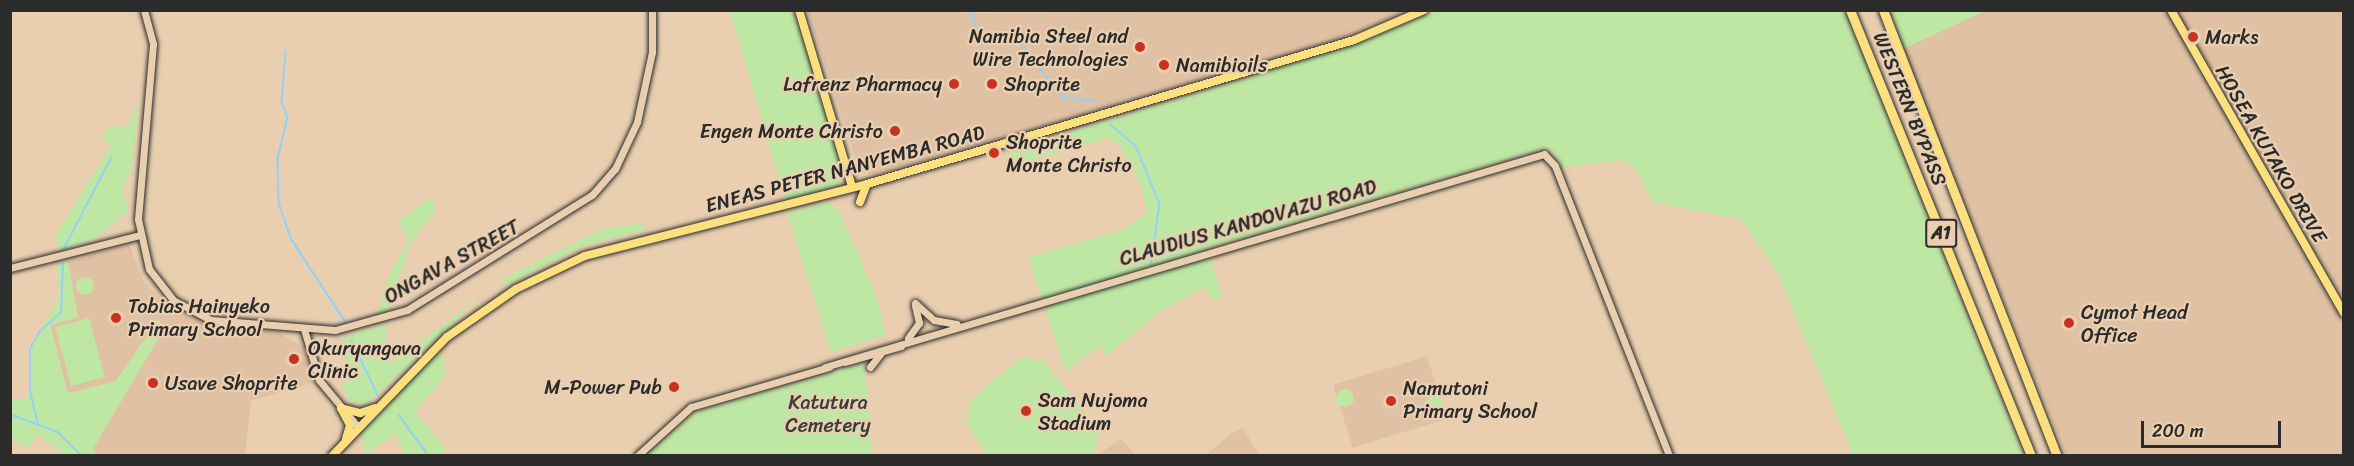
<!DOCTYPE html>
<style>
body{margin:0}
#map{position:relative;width:2354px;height:466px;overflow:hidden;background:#e9cfb0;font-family:Sriracha,sans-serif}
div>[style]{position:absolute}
.built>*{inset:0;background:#e0c1a3;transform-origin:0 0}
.green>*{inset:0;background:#bee7a3;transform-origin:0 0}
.round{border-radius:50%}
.stream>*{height:1.5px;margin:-0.75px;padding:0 0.75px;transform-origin:0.75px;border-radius:0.75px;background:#95d0f5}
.roads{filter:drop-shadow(0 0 2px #2b2b2b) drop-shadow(0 0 2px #2b2b2b)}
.minor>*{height:7px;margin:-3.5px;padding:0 3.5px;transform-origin:3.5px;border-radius:3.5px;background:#e9cfb0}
.major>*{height:8px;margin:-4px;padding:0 4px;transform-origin:4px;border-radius:4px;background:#fce080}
.highway>*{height:9px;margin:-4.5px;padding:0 4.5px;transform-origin:4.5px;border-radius:4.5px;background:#fce080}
.dots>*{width:16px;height:16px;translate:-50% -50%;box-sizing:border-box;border:3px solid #e9cfb0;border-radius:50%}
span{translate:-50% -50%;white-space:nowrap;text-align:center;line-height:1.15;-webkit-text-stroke:4.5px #e9cfb0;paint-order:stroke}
.shield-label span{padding:2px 4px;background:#e9cfb0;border:2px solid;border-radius:4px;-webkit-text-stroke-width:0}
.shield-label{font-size:18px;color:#2b2b2b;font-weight:700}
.poi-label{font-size:20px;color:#2b2b2b}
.right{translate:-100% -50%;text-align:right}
.left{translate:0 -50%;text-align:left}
.street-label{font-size:20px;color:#2b2b2b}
.park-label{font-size:20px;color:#3a3e37}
.frame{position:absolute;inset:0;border:12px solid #2b2b2b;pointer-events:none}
.scale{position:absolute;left:2141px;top:421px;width:140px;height:27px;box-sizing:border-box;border:3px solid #2b2b2b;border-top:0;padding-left:8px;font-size:18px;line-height:21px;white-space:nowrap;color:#2b2b2b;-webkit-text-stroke:4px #e9cfb0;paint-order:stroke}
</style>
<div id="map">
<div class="built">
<div style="clip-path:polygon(961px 10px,963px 13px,1407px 11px,1350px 35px,875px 175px,860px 172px,807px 11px)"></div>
<div style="clip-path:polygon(1985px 11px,2343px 11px,2343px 455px,2066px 455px,1902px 49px)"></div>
<div style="clip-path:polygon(129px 244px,144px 282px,162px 300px,167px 293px,198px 315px,282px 328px,282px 335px,303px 347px,315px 382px,251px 401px,245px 455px,98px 455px,93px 449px,163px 330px,158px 320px,116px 381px,68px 394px,50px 325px,78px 317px,68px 262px)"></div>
<div style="left:1427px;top:356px;width:66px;height:98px;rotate:73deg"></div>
<div style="clip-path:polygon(1243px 428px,1259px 455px,1206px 455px,1232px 433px)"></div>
<div style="clip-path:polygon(1121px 439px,1135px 455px,1099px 455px,1117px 441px)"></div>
</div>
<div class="green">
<div style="clip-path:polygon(1889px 10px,1985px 11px,1902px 49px)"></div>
<div style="clip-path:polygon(730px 11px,793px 11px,843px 169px,838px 185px,786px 202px)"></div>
<div style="clip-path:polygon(1435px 11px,1845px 11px,2023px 455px,1853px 455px,1778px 273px,1741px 219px,1652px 202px,1636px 169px,1621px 160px,1560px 168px,1554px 152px,1545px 148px,1207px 248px,1222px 296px,1212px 301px,1204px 287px,1159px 312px,1107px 356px,1098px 346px,1066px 372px,1028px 257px,1121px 230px,1147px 213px,1141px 185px,1120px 146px,1108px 138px,1005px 168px,1007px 157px,1015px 149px,1355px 44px)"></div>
<div style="clip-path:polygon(139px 100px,131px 170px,122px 190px,129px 211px,94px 239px,60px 251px,55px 236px,111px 145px,101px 138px,106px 129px,129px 125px)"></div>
<div style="clip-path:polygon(430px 198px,437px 208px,411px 243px,387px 313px,376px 317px,390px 273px,409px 241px,399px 221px)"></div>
<div style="clip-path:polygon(828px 202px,839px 211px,876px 294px,886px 335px,831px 352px,787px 213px)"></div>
<div style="clip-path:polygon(641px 223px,645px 229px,583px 246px,506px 285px,502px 279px,601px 229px)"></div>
<div style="clip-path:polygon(68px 262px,78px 317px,50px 325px,68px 393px,116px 381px,159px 319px,163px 330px,93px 449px,98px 455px,65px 455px,38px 434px,28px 448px,11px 438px,11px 400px,25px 399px,30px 392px,30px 349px,59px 297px,58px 264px)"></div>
<div class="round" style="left:76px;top:277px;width:18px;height:18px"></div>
<div style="clip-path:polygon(482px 296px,364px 406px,350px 401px,341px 386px,353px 375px,341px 350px,344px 337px,387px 323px,383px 353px,390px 364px)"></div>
<div style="left:89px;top:318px;width:61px;height:35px;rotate:75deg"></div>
<div style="clip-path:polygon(440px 348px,446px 375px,415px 412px,446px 449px,442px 455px,405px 455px,396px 433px,366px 455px,360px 432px)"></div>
<div style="clip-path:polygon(1022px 357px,1043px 360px,1098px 430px,1096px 448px,1087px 455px,987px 455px,966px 423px,971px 399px)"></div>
<div style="clip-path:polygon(860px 364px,865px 367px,872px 455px,645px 456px,696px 412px)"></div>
<div class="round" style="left:1336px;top:389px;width:18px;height:18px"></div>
<div class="round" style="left:1425px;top:396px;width:18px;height:18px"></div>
</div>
<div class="stream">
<div style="left:970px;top:10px;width:36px;rotate:69deg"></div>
<div style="left:983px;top:44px;width:34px;rotate:-12deg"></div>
<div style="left:1016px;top:37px;width:77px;rotate:52.4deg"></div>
<div style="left:1063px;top:98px;width:32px;rotate:5deg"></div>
<div style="left:286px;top:51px;width:52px;rotate:94.4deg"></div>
<div style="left:282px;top:103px;width:15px;rotate:67deg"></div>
<div style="left:288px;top:117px;width:43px;rotate:103.4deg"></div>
<div style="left:278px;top:159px;width:44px;rotate:88.7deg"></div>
<div style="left:279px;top:203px;width:39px;rotate:71deg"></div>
<div style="left:292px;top:240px;width:100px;rotate:56.8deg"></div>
<div style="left:1111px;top:125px;width:33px;rotate:40deg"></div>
<div style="left:1136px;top:146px;width:63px;rotate:67.5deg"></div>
<div style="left:1160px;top:204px;width:63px;rotate:98.3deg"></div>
<div style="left:63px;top:250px;width:104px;rotate:-62.4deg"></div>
<div style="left:352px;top:341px;width:60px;rotate:64.3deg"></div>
<div style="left:10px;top:414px;width:51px;rotate:20.6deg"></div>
<div style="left:58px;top:432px;width:34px;rotate:45deg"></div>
<div style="left:399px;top:415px;width:51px;rotate:53.8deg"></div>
<div style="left:38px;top:424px;width:33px;rotate:-104deg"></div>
<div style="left:30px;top:392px;width:43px;rotate:-90deg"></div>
<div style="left:30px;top:349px;width:21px;rotate:-61deg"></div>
<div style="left:40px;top:331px;width:28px;rotate:-41deg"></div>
<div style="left:61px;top:313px;width:50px;rotate:-87.7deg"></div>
</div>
<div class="roads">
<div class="minor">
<div style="left:144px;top:10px;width:35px;rotate:75deg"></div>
<div style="left:153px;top:44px;width:176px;rotate:94.9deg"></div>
<div style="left:138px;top:219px;width:51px;rotate:77.6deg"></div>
<div style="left:149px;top:269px;width:39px;rotate:52deg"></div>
<div style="left:173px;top:300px;width:43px;rotate:27.8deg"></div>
<div style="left:211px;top:320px;width:124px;rotate:4.6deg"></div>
<div style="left:335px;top:330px;width:75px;rotate:-15.5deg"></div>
<div style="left:407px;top:310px;width:218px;rotate:-31.9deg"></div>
<div style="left:592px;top:195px;width:35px;rotate:-49deg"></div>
<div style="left:615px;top:169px;width:52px;rotate:-64.9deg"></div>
<div style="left:637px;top:122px;width:72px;rotate:-77.9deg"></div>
<div style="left:652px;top:52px;width:42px;rotate:-90deg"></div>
<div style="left:10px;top:268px;width:133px;rotate:-14.3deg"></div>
<div style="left:915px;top:303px;width:25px;rotate:42deg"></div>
<div style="left:934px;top:320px;width:23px;rotate:10deg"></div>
<div style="left:304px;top:329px;width:53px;rotate:73.6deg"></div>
<div style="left:319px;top:380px;width:62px;rotate:50.2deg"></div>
<div style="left:908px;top:338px;width:19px;rotate:-54deg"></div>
<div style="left:919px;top:323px;width:18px;rotate:-103deg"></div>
<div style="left:845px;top:362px;width:58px;rotate:-15.9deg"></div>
<div style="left:825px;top:367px;width:750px;rotate:-16.5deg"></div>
<div style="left:1544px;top:154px;width:16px;rotate:47deg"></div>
<div style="left:1555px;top:166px;width:312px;rotate:68.5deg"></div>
<div style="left:870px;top:367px;width:18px;rotate:-52deg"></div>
<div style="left:637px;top:456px;width:73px;rotate:-42.2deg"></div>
<div style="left:691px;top:407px;width:144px;rotate:-16.2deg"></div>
</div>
<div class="major">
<div style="left:799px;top:10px;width:185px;rotate:73.3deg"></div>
<div style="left:2171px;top:10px;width:349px;rotate:60.3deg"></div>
<div style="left:860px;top:202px;width:19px;rotate:-69deg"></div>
<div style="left:341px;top:408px;width:20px;rotate:15deg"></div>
<div style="left:360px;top:413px;width:16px;rotate:-18deg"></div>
<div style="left:341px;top:408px;width:19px;rotate:62deg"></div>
<div style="left:350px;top:425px;width:15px;rotate:106deg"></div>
<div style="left:332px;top:456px;width:165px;rotate:-46deg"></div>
<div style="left:447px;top:337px;width:84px;rotate:-34.8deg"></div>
<div style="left:516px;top:289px;width:76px;rotate:-25.6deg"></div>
<div style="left:585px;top:256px;width:291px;rotate:-14.3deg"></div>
<div style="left:867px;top:184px;width:508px;rotate:-16.47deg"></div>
<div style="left:1354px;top:40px;width:76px;rotate:-23.2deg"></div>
</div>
<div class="highway">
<div style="left:1850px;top:10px;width:481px;rotate:67.9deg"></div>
<div style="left:1883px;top:10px;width:479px;rotate:68.7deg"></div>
</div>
</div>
<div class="dots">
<div style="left:2193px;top:37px;background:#c8321e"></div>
<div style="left:1140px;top:47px;background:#c8321e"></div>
<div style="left:1164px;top:65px;background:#c8321e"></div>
<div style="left:954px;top:84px;background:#c8321e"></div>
<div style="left:992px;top:84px;background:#c8321e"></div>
<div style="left:895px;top:131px;background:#c8321e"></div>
<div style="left:994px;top:153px;background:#c8321e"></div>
<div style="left:116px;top:318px;background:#c8321e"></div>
<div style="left:2069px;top:323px;background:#c8321e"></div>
<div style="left:294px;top:359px;background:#c8321e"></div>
<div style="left:153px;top:383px;background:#c8321e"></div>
<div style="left:674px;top:387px;background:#c8321e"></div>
<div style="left:1391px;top:401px;background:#c8321e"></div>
<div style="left:1026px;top:411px;background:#c8321e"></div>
</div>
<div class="shield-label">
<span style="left:1941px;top:233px">A1</span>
</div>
<div class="poi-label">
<span class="right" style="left:1128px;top:48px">Namibia Steel and<br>Wire Technologies</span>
<span class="left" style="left:2205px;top:37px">Marks</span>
<span class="left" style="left:1176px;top:65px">Namibioils</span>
<span class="right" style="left:942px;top:84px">Lafrenz Pharmacy</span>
<span class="left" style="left:1004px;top:84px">Shoprite</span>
<span class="right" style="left:883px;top:131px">Engen Monte Christo</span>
<span class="left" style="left:1006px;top:154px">Shoprite<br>Monte Christo</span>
<span class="left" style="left:128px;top:318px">Tobias Hainyeko<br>Primary School</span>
<span class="left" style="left:2081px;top:324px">Cymot Head<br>Office</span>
<span class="left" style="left:308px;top:360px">Okuryangava<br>Clinic</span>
<span class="left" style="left:165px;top:383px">Usave Shoprite</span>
<span class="right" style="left:662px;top:387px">M-Power Pub</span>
<span class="left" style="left:1403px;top:400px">Namutoni<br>Primary School</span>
<span class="left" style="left:1038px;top:412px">Sam Nujoma<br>Stadium</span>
</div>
<div class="street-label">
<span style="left:1910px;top:109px;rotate:68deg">WESTERN BYPASS</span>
<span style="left:2271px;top:154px;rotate:60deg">HOSEA KUTAKO DRIVE</span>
<span style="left:845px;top:169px;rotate:-15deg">ENEAS PETER NANYEMBA ROAD</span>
<span style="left:1248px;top:223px;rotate:-16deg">CLAUDIUS KANDOVAZU ROAD</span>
<span style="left:452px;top:262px;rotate:-29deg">ONGAVA STREET</span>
</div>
<div class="park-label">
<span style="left:828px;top:414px">Katutura<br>Cemetery</span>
</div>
<div class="frame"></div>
<div class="scale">200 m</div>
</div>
